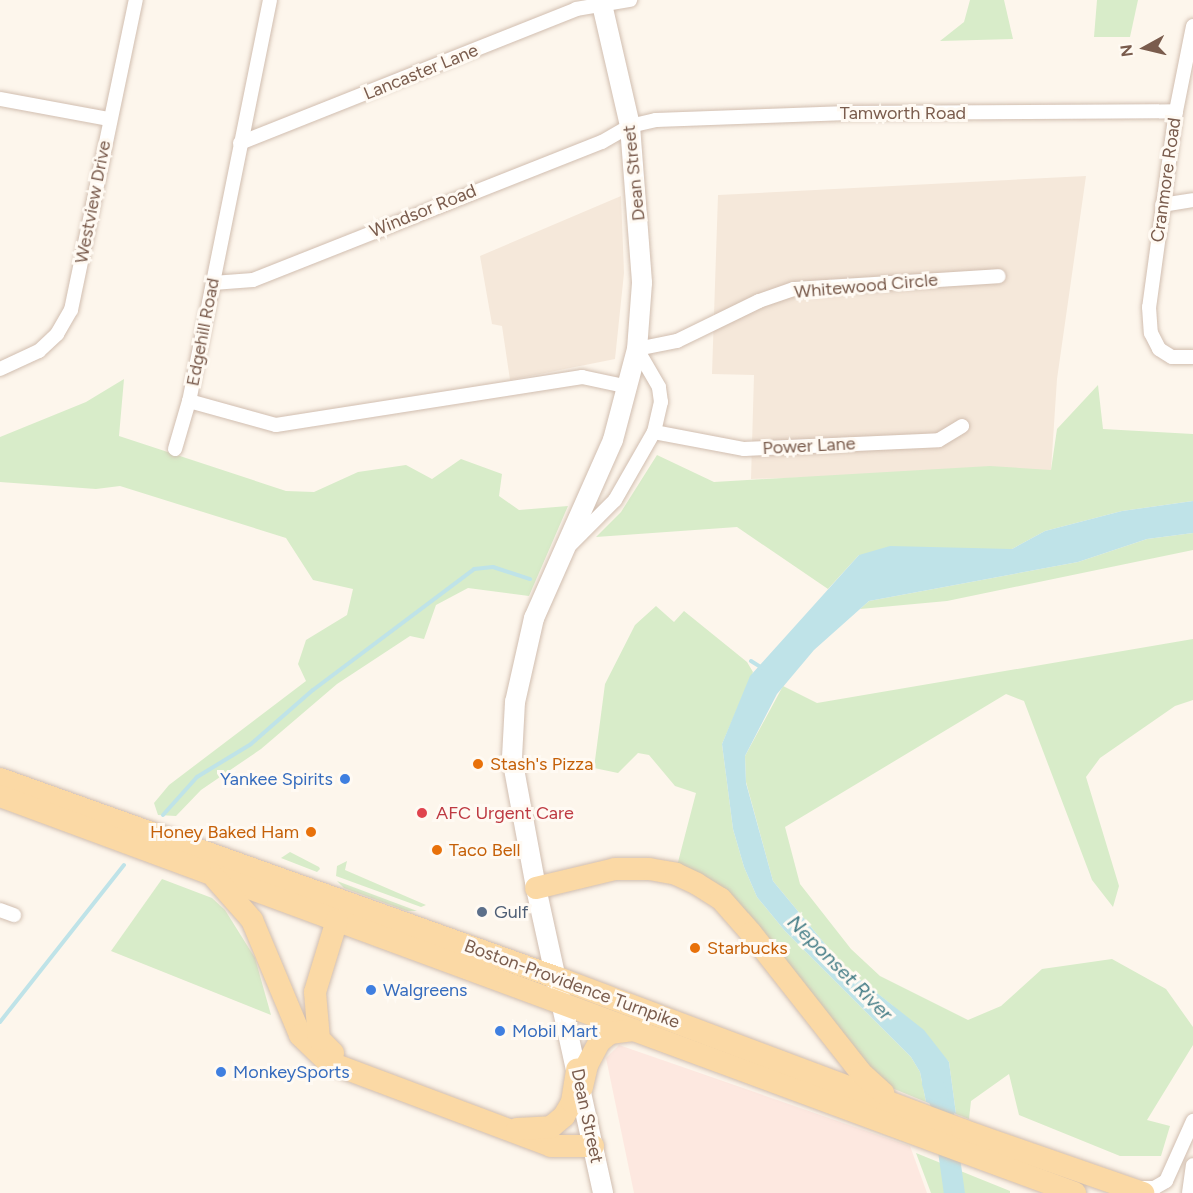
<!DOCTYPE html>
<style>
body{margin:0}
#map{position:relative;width:1193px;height:1193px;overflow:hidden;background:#fdf6ec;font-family:Figtree,sans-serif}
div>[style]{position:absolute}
.residential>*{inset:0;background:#f5e8da}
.commercial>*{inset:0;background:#fde8e0}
.green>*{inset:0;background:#d8ecc9}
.water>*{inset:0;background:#bfe3e8}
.stream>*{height:4px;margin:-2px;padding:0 2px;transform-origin:2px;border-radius:2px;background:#bfe3e8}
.river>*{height:21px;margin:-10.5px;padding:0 10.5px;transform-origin:10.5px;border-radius:10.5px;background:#bfe3e8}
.roads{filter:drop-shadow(0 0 2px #d1beb0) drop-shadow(0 0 2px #d1beb0)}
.street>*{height:14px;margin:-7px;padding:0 7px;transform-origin:7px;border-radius:7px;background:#fff}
.secondary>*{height:20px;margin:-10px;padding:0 10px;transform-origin:10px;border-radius:10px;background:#fff}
.primary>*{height:22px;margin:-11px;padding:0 11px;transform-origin:11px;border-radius:11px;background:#fbd9a5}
.dots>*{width:16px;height:16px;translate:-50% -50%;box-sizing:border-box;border:3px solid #fffaf3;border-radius:50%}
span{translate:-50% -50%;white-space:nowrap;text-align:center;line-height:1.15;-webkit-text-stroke:6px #fffaf3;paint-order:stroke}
.street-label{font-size:18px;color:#7a5c4d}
.food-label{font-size:18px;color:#c56008}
.left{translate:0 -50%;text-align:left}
.right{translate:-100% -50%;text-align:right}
.shop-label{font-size:18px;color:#366cbe}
.health-label{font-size:18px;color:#be3a42}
.service-label{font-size:18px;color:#4e5e75}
.water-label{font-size:20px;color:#437c86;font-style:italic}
.north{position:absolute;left:1115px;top:18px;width:60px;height:60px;-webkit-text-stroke:4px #fffaf3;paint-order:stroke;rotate:262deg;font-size:16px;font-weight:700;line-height:24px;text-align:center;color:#7a5c4d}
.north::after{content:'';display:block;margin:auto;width:21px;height:27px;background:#7a5c4d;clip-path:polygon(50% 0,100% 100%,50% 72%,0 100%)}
</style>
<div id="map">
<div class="residential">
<div style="clip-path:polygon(1086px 176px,1057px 379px,1051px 470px,751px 479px,754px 375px,712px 374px,718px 195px)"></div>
<div style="clip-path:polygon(621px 196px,624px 273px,615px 359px,510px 380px,502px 326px,492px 324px,480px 256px)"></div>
</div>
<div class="commercial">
<div style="clip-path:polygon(619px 1045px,910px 1146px,927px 1193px,634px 1193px,606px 1058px)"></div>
</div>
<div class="green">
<div style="clip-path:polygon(970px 0,1004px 0,1013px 39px,940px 41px,964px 22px)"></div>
<div style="clip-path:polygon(1097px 0,1138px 0,1130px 37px,1094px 37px)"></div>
<div style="clip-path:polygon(124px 379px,119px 436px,286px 491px,314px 492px,358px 472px,406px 465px,432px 479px,461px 459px,502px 474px,499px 496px,519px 510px,568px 506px,529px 596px,468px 588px,436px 605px,424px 639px,410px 636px,337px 684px,261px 749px,201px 790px,176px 816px,158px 815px,154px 803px,169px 785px,306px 681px,298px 664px,306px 640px,347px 615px,353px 589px,313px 580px,286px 538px,120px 486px,96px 489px,0 482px,0 437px,86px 402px)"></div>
<div style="clip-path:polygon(1098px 385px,1103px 429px,1193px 434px,1193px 501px,1122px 511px,1045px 531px,1012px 549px,859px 555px,828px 589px,737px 527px,596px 537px,621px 512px,657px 455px,714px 482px,990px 466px,1051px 470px,1057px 429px)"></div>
<div style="clip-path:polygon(1193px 533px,1193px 550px,947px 601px,860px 609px,869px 601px,1078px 562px,1147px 539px)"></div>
<div style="clip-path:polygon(656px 606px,674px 622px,684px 611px,747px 662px,753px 672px,722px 744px,733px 829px,744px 867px,757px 897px,785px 931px,911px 1057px,920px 1072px,926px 1102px,887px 1086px,677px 866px,696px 793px,675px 786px,649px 755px,638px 753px,618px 773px,594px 768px,605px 684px,635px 625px)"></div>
<div style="clip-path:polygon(1193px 639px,1193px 700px,1175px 706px,1100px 758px,1086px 777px,1119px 886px,1113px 907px,1092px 880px,1024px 701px,1006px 694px,785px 827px,800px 884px,851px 949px,880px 976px,968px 1020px,1001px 1006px,1042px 969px,1112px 959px,1166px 989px,1193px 1027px,1193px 1045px,1147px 1120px,1170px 1126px,1161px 1156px,1120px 1156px,1019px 1115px,1009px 1074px,971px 1101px,969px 1119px,956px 1114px,949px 1062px,892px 1005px,844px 967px,773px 881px,746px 782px,745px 756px,783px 686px,817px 703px)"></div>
<div style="clip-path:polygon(290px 852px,319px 867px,320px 869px,317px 872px,281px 858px)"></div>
<div style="clip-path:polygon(347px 861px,345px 870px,426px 905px,421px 907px,336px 876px,337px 866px)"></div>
<div style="clip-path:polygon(162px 879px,212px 898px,225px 910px,255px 958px,271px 1015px,111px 951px)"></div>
<div style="clip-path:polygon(337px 881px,417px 911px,407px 911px,344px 888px)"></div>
<div style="clip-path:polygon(916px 1153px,1010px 1191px,1010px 1193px,931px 1193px)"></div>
</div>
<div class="water">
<div style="clip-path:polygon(1193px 501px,1193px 533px,1147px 539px,1078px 562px,869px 601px,814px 650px,777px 694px,745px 756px,746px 783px,773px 881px,844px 967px,924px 1030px,949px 1062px,956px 1114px,926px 1102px,920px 1072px,911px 1057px,785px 931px,757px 897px,744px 867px,733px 829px,722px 744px,750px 676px,859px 555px,890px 546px,1012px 549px,1045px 531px,1122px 511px)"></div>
</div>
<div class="stream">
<div style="left:751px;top:661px;width:13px;rotate:32deg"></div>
<div style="left:163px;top:815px;width:51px;rotate:-48.2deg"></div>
<div style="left:197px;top:777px;width:63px;rotate:-31.4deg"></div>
<div style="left:251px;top:744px;width:82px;rotate:-41.1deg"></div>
<div style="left:313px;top:690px;width:201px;rotate:-36.9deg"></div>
<div style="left:474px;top:569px;width:19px;rotate:-6deg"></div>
<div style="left:493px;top:567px;width:39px;rotate:18deg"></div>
<div style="left:0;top:1022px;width:200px;rotate:-51.7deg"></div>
</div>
<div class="river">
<div style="left:932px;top:1083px;width:26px;rotate:67deg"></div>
<div style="left:942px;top:1107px;width:87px;rotate:82.1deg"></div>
</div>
<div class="roads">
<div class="street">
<div style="left:270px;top:0;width:409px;rotate:101.4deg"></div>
<div style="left:189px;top:401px;width:90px;rotate:15.4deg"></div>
<div style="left:276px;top:425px;width:310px;rotate:-8.9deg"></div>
<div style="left:582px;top:377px;width:48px;rotate:12deg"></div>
<div style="left:1193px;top:26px;width:87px;rotate:101.3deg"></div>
<div style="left:1176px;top:111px;width:198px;rotate:97.8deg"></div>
<div style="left:1149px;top:307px;width:26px;rotate:86deg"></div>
<div style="left:1151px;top:333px;width:18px;rotate:63deg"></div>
<div style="left:1159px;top:349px;width:15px;rotate:32deg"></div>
<div style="left:1172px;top:357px;width:21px"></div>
<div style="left:0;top:99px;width:111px;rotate:10.4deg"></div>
<div style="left:240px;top:143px;width:362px;rotate:-21.7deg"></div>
<div style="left:576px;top:9px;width:55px;rotate:-9.5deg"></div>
<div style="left:1162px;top:205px;width:31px;rotate:-9deg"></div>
<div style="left:213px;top:283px;width:40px;rotate:-4.3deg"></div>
<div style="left:253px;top:280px;width:375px;rotate:-21.6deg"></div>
<div style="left:602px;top:142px;width:32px;rotate:-30deg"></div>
<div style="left:630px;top:126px;width:27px;rotate:-13deg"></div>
<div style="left:656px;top:120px;width:192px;rotate:-2.1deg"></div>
<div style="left:848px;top:113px;width:328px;rotate:-0.3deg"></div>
<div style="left:0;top:369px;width:43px;rotate:-24.8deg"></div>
<div style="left:39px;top:351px;width:25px;rotate:-43deg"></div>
<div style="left:57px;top:334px;width:28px;rotate:-60deg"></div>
<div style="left:71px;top:310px;width:317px;rotate:-78.2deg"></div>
<div style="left:654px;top:432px;width:92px;rotate:10.7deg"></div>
<div style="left:744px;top:449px;width:195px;rotate:-2.6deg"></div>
<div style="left:939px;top:440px;width:27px;rotate:-31deg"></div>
<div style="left:175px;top:449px;width:50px;rotate:-73.7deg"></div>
<div style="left:571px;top:544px;width:62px;rotate:-45deg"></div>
<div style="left:615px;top:500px;width:78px;rotate:-60.2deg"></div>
<div style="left:654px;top:432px;width:31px;rotate:-77deg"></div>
<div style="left:661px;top:402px;width:15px;rotate:-98deg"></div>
<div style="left:659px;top:387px;width:44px;rotate:-120.1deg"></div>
<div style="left:637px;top:349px;width:41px;rotate:-11.3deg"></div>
<div style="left:677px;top:341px;width:91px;rotate:-26deg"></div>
<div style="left:759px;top:301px;width:37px;rotate:-19deg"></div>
<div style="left:794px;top:289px;width:205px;rotate:-3.6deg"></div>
<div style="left:0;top:910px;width:15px;rotate:20deg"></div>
<div style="left:1135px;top:1188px;width:19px"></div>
<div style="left:1154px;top:1188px;width:14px;rotate:-30deg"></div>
<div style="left:1166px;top:1181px;width:66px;rotate:-65.8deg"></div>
<div style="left:1189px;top:1193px;width:28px;rotate:-82deg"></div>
</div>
<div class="secondary">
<div style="left:601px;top:0;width:129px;rotate:77deg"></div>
<div style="left:630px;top:126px;width:157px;rotate:85.6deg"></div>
<div style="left:642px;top:283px;width:66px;rotate:94.3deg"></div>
<div style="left:637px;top:349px;width:94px;rotate:104.8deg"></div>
<div style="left:613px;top:440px;width:195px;rotate:113.9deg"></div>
<div style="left:534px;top:618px;width:86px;rotate:102.7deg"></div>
<div style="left:515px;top:702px;width:56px;rotate:93.1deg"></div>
<div style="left:512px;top:758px;width:132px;rotate:79.5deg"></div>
<div style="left:536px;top:888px;width:312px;rotate:77.6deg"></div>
</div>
<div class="primary">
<div style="left:0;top:779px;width:592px;rotate:19.63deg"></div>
<div style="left:558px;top:978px;width:432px;rotate:20.6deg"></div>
<div style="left:962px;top:1130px;width:192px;rotate:19.2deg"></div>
<div style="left:0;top:796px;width:1146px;rotate:20.27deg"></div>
<div style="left:215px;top:878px;width:56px;rotate:48.6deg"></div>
<div style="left:252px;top:920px;width:125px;rotate:67.3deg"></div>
<div style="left:300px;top:1035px;width:39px;rotate:44deg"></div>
<div style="left:328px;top:1062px;width:238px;rotate:20.6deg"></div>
<div style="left:551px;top:1146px;width:42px"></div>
<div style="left:536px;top:888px;width:81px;rotate:-13.5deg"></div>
<div style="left:615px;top:869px;width:34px"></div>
<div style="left:649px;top:869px;width:27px;rotate:10deg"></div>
<div style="left:676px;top:874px;width:23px;rotate:25deg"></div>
<div style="left:697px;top:884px;width:28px;rotate:32deg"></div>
<div style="left:721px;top:899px;width:45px;rotate:48.6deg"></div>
<div style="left:751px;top:933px;width:178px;rotate:51.8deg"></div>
<div style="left:861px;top:1073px;width:30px;rotate:42deg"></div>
<div style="left:333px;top:1053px;width:20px;rotate:-135deg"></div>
<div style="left:319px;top:1039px;width:47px;rotate:-94.9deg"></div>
<div style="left:315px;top:992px;width:75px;rotate:-73deg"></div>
<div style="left:582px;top:1087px;width:23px;rotate:-77deg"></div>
<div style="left:587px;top:1065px;width:26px;rotate:-62deg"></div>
<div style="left:599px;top:1042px;width:14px;rotate:-39deg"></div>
<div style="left:610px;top:1033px;width:23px;rotate:-7deg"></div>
<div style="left:517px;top:1129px;width:34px;rotate:-3deg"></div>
<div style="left:551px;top:1127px;width:17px;rotate:-40deg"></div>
<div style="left:564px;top:1116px;width:16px;rotate:-60deg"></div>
<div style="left:572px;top:1102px;width:33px;rotate:-81deg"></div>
</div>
</div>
<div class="dots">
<div style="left:478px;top:764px;background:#e8710a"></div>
<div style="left:345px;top:779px;background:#3f7fe0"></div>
<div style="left:422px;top:813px;background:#e0444e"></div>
<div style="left:311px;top:832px;background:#e8710a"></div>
<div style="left:437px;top:850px;background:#e8710a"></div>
<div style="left:482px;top:912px;background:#5c6f8a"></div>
<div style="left:695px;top:948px;background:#e8710a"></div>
<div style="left:371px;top:990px;background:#3f7fe0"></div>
<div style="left:500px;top:1031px;background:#3f7fe0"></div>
<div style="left:221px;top:1072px;background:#3f7fe0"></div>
</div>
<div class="street-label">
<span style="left:421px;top:72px;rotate:-22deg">Lancaster Lane</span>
<span style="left:903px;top:113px">Tamworth Road</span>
<span style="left:634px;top:173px;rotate:-96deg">Dean Street</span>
<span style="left:1166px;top:180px;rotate:-82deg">Cranmore Road</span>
<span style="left:93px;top:202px;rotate:-79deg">Westview Drive</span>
<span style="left:423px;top:211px;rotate:-22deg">Windsor Road</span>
<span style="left:866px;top:286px;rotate:-5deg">Whitewood Circle</span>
<span style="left:203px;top:332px;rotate:-79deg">Edgehill Road</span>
<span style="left:809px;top:446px;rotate:-3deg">Power Lane</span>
<span style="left:572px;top:984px;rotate:20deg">Boston-Providence Turnpike</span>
<span style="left:587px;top:1116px;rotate:78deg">Dean Street</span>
</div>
<div class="food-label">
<span class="left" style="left:490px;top:764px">Stash's Pizza</span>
<span class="right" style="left:299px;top:832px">Honey Baked Ham</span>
<span class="left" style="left:449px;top:850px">Taco Bell</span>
<span class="left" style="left:707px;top:948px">Starbucks</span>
</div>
<div class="shop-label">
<span class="right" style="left:333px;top:779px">Yankee Spirits</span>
<span class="left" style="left:383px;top:990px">Walgreens</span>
<span class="left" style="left:512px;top:1031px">Mobil Mart</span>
<span class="left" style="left:233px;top:1072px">MonkeySports</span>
</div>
<div class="health-label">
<span class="left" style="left:436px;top:813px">AFC Urgent Care</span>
</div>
<div class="service-label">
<span class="left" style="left:494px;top:912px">Gulf</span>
</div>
<div class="water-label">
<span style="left:840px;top:968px;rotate:45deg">Neponset River</span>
</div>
<div class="north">N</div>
</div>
